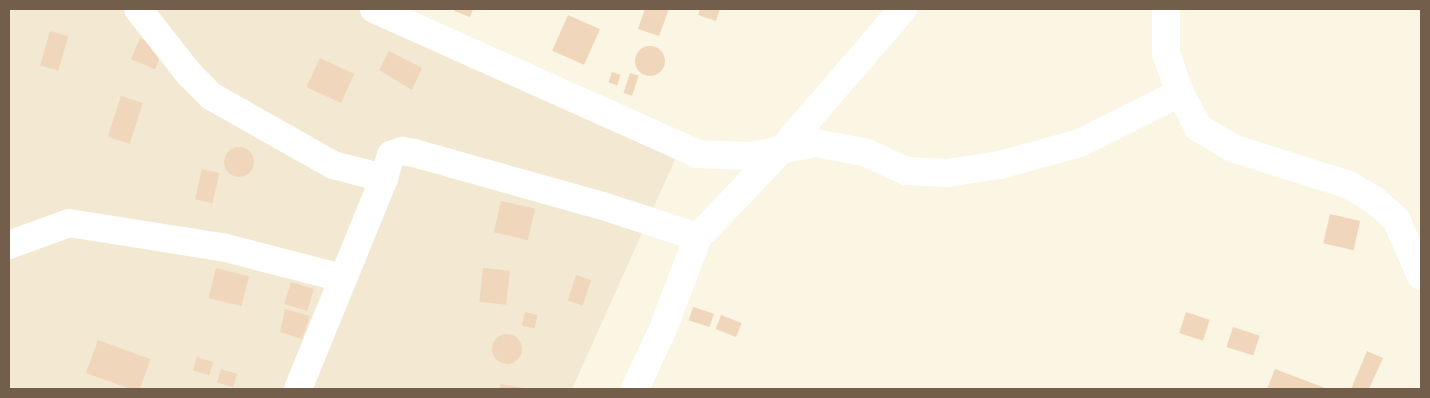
<!DOCTYPE html>
<style>
body{margin:0}
#map{position:relative;width:1430px;height:398px;overflow:hidden;background:#fbf5e3;font-family:Figtree,sans-serif}
div>[style]{position:absolute}
.residential>*{inset:0;background:#f3e8d2}
.building>*{inset:0;background:#f0d7bc;transform-origin:0 0}
.round{border-radius:50%}
.minor>*{height:28px;margin:-14px;padding:0 14px;transform-origin:14px;border-radius:14px;background:#fff}
span{translate:-50% -50%;white-space:nowrap;text-align:center;line-height:1.15;-webkit-text-stroke:4.5px #fef9e9;paint-order:stroke}
.frame{position:absolute;inset:0;border:10px solid #725e4a;pointer-events:none}
</style>
<div id="map">
<div class="residential">
<div style="clip-path:polygon(9px 9px,381px 9px,686px 135px,572px 389px,9px 389px)"></div>
</div>
<div class="building">
<div style="clip-path:polygon(455px 9px,473px 9px,470px 17px,454px 11px)"></div>
<div style="clip-path:polygon(645px 9px,669px 9px,659px 36px,638px 29px)"></div>
<div style="clip-path:polygon(700px 9px,720px 9px,716px 21px,698px 15px)"></div>
<div style="left:568px;top:15px;width:35px;height:39px;rotate:24deg"></div>
<div style="left:50px;top:31px;width:19px;height:36px;rotate:16deg"></div>
<div style="left:140px;top:38px;width:26px;height:23px;rotate:23deg"></div>
<div class="round" style="left:635px;top:46px;width:30px;height:30px"></div>
<div style="clip-path:polygon(389px 51px,422px 68px,412px 90px,379px 70px)"></div>
<div style="left:320px;top:58px;width:38px;height:32px;rotate:25deg"></div>
<div style="left:612px;top:72px;width:9px;height:11px;rotate:18deg"></div>
<div style="left:630px;top:73px;width:9px;height:21px;rotate:18deg"></div>
<div style="left:121px;top:96px;width:23px;height:43px;rotate:18deg"></div>
<div class="round" style="left:224px;top:147px;width:30px;height:30px"></div>
<div style="left:202px;top:169px;width:18px;height:31px;rotate:13deg"></div>
<div style="left:501px;top:201px;width:35px;height:32px;rotate:13deg"></div>
<div style="left:1330px;top:214px;width:31px;height:30px;rotate:13deg"></div>
<div style="left:216px;top:268px;width:34px;height:31px;rotate:14deg"></div>
<div style="left:483px;top:268px;width:27px;height:34px;rotate:6deg"></div>
<div style="left:576px;top:275px;width:16px;height:27px;rotate:18deg"></div>
<div style="left:291px;top:282px;width:24px;height:23px;rotate:17deg"></div>
<div style="left:693px;top:307px;width:22px;height:14px;rotate:18deg"></div>
<div style="clip-path:polygon(285px 309px,310px 316px,302px 339px,280px 332px)"></div>
<div style="left:525px;top:312px;width:13px;height:14px;rotate:13deg"></div>
<div style="left:1186px;top:312px;width:25px;height:22px;rotate:18deg"></div>
<div style="left:721px;top:315px;width:22px;height:15px;rotate:21deg"></div>
<div style="left:1233px;top:327px;width:28px;height:21px;rotate:18deg"></div>
<div class="round" style="left:492px;top:334px;width:30px;height:30px"></div>
<div style="left:98px;top:340px;width:56px;height:35px;rotate:20deg"></div>
<div style="clip-path:polygon(1367px 351px,1383px 358px,1369px 389px,1351px 389px)"></div>
<div style="left:197px;top:357px;width:17px;height:14px;rotate:17deg"></div>
<div style="left:221px;top:369px;width:17px;height:14px;rotate:17deg"></div>
<div style="clip-path:polygon(1275px 369px,1325px 388px,1324px 389px,1267px 389px)"></div>
<div style="clip-path:polygon(501px 384px,523px 388px,523px 389px,499px 389px)"></div>
</div>
<div class="minor">
<div style="left:138px;top:9px;width:84px;rotate:51.8deg"></div>
<div style="left:190px;top:75px;width:30px;rotate:45deg"></div>
<div style="left:211px;top:96px;width:140px;rotate:29.5deg"></div>
<div style="left:333px;top:165px;width:53px;rotate:14.3deg"></div>
<div style="left:384px;top:178px;width:24px;rotate:-73deg"></div>
<div style="left:391px;top:155px;width:12px;rotate:-20deg"></div>
<div style="left:402px;top:151px;width:12px;rotate:9deg"></div>
<div style="left:414px;top:153px;width:196px;rotate:15.7deg"></div>
<div style="left:603px;top:206px;width:100px;rotate:18.1deg"></div>
<div style="left:374px;top:9px;width:355px;rotate:24.1deg"></div>
<div style="left:698px;top:154px;width:52px;rotate:2.2deg"></div>
<div style="left:750px;top:156px;width:67px;rotate:-11.1deg"></div>
<div style="left:816px;top:143px;width:52px;rotate:11.1deg"></div>
<div style="left:867px;top:153px;width:43px;rotate:24.8deg"></div>
<div style="left:906px;top:171px;width:41px;rotate:2.8deg"></div>
<div style="left:947px;top:173px;width:54px;rotate:-8.6deg"></div>
<div style="left:1000px;top:165px;width:83px;rotate:-15.4deg"></div>
<div style="left:1080px;top:143px;width:112px;rotate:-26.6deg"></div>
<div style="left:1166px;top:9px;width:44px;rotate:90deg"></div>
<div style="left:1166px;top:53px;width:42px;rotate:70.7deg"></div>
<div style="left:1180px;top:93px;width:40px;rotate:62deg"></div>
<div style="left:1199px;top:128px;width:39px;rotate:31deg"></div>
<div style="left:1232px;top:148px;width:123px;rotate:17.5deg"></div>
<div style="left:1349px;top:185px;width:29px;rotate:31deg"></div>
<div style="left:1374px;top:200px;width:29px;rotate:41deg"></div>
<div style="left:1396px;top:219px;width:62px;rotate:66.3deg"></div>
<div style="left:9px;top:245px;width:64px;rotate:-20.1deg"></div>
<div style="left:69px;top:223px;width:159px;rotate:9deg"></div>
<div style="left:226px;top:248px;width:120px;rotate:14.5deg"></div>
<div style="left:298px;top:389px;width:228px;rotate:-67.8deg"></div>
<div style="left:635px;top:389px;width:66px;rotate:-65deg"></div>
<div style="left:663px;top:329px;width:98px;rotate:-69.2deg"></div>
<div style="left:698px;top:237px;width:124px;rotate:-46.3deg"></div>
<div style="left:784px;top:147px;width:182px;rotate:-49.2deg"></div>
</div>
<div class="frame"></div>
</div>
